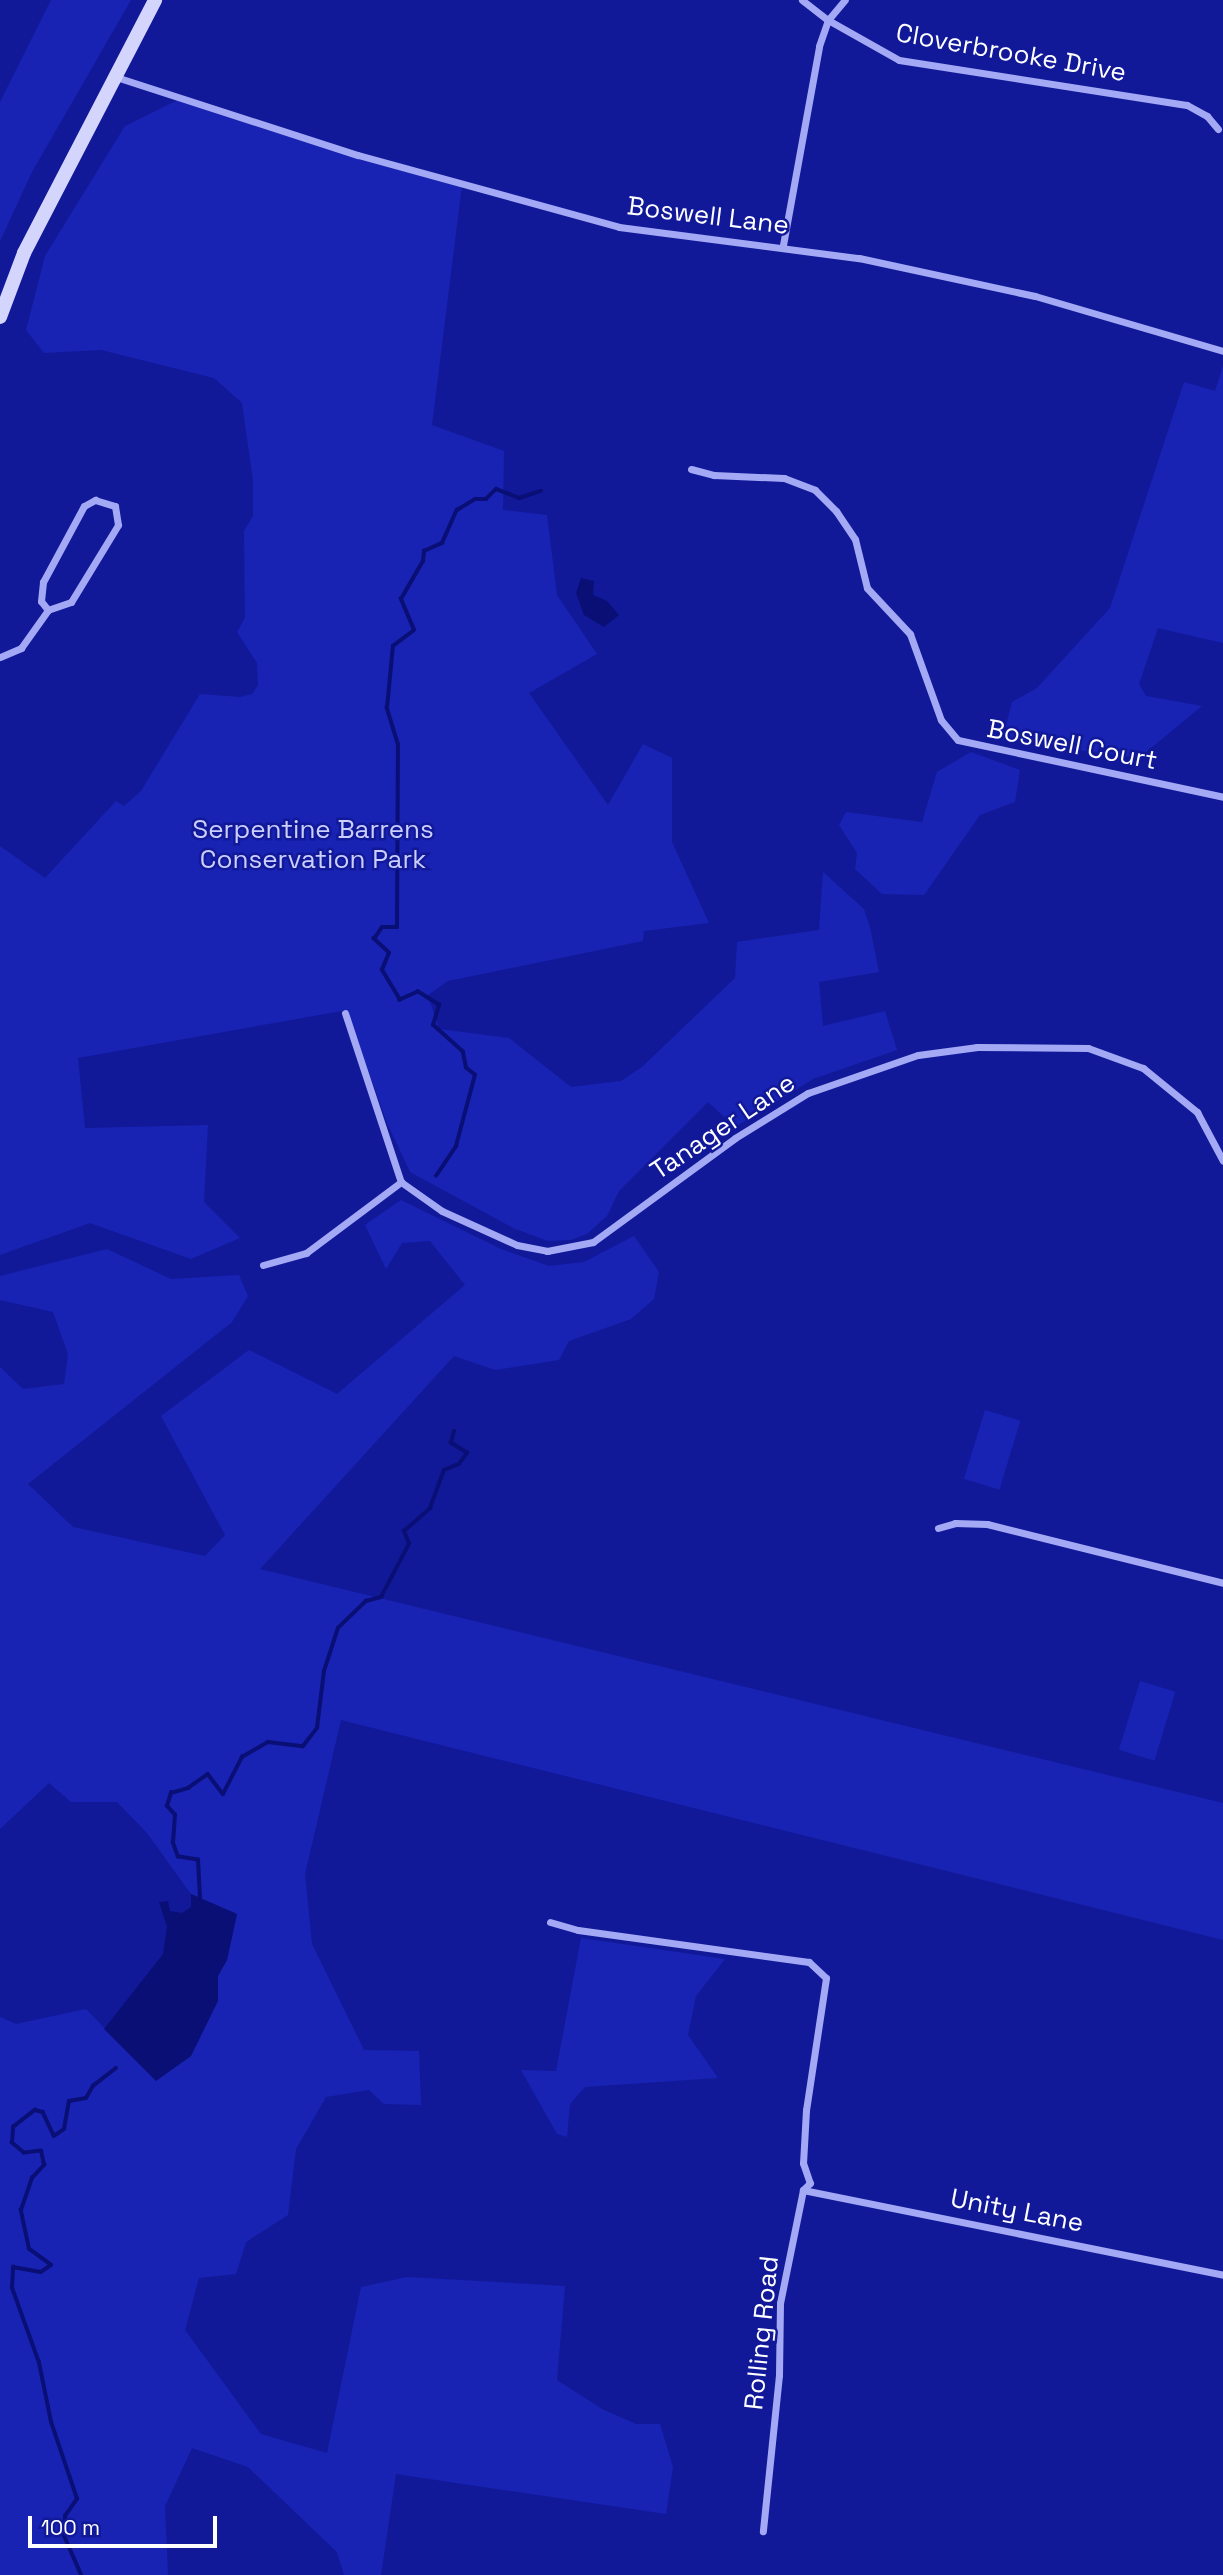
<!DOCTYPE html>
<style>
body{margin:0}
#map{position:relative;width:1223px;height:2575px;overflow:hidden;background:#111999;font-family:"Space Grotesk",sans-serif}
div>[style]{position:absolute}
.green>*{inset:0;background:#1823b4;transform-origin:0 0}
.water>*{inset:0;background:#0a0f75}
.stream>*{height:3.5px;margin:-1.75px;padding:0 1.75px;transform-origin:1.75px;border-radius:1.75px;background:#0a0f75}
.street>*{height:7px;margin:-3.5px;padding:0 3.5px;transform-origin:3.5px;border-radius:3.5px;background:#a3a9f4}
.secondary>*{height:14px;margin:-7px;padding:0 7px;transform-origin:7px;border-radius:7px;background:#d3d5fd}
span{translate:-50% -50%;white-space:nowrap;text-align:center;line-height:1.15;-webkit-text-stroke:5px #111999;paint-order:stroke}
.street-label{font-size:26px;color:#fff}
.park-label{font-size:26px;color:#cccffe}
.scale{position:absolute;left:28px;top:2516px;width:189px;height:32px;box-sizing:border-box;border:4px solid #fff;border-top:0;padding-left:9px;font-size:21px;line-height:24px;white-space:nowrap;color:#fff;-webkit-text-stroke:5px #111999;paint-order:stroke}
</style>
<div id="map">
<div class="green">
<div style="clip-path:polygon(51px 0,131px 0,32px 172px,0 241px,0 102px)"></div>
<div style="clip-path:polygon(178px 100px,462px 185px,432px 425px,504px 451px,503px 510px,547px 515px,557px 595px,597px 654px,529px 693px,608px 805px,643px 744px,672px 758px,672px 842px,709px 923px,644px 931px,643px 941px,448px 981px,428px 995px,439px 1029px,509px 1038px,571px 1087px,621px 1081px,642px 1067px,735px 978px,737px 942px,819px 930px,823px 872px,864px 909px,870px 927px,879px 972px,819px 982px,823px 1026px,885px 1011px,897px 1050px,813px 1079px,735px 1127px,708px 1102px,619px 1191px,607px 1216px,587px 1234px,571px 1240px,548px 1241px,513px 1228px,410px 1172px,387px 1123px,347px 1010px,78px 1058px,85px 1128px,208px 1125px,204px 1202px,240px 1238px,191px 1259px,90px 1223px,0 1255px,0 846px,45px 878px,116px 801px,124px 806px,141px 791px,200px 694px,240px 697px,252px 694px,258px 685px,257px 663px,237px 632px,245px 618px,244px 531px,253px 516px,253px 480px,242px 403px,214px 378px,101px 350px,44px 353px,26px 330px,45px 256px,125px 126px)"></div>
<div style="clip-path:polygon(1223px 366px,1223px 643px,1158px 628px,1139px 684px,1146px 696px,1202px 706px,1139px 758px,1002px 740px,1012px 702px,1037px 688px,1110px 608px,1184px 382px,1215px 391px)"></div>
<div style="clip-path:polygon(971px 752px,1020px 770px,1015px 802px,980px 815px,924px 895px,882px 894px,855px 869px,857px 853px,839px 825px,846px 812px,922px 822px,937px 772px)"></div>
<div style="clip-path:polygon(401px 1200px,501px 1249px,549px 1266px,584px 1262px,634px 1236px,659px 1272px,654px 1299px,631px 1319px,569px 1341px,559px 1360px,495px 1370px,454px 1356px,260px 1569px,1223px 1803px,1223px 1940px,341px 1720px,305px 1874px,312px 1944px,364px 2050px,419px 2051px,421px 2105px,384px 2104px,369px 2090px,326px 2097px,296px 2149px,288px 2215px,246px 2242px,236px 2274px,199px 2278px,185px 2330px,261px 2434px,327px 2453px,361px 2287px,407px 2277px,565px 2286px,557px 2380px,602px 2409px,636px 2424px,660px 2424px,673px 2467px,666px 2514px,396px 2474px,381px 2575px,344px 2575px,337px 2552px,248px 2467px,192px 2448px,165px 2506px,168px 2575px,0 2575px,0 2017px,16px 2024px,86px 2009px,156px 2081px,218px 1998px,218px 1976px,227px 1960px,237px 1914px,191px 1894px,147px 1833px,117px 1802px,71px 1802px,49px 1783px,0 1829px,0 1367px,23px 1389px,64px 1384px,68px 1354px,53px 1312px,0 1300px,0 1276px,107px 1249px,171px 1279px,239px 1275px,248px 1296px,232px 1322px,28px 1484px,73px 1527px,205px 1556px,225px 1535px,161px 1416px,249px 1350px,337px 1394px,465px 1285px,430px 1241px,402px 1243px,386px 1269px,365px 1225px)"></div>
<div style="left:985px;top:1410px;width:37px;height:72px;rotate:17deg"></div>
<div style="left:1140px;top:1681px;width:37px;height:72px;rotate:17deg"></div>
<div style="clip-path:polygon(581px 1938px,725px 1959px,696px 1996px,688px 2035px,718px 2078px,585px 2087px,570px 2104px,567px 2137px,557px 2134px,521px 2070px,556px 2071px)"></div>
</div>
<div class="water">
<div style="clip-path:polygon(581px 578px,594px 581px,593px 595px,607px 601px,619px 615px,604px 627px,584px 615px,576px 593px)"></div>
<div style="clip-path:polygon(191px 1894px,237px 1914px,227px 1960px,218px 1976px,218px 2001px,191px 2056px,156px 2081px,104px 2029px,163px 1954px,167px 1927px,159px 1902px,168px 1901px,170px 1911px,182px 1913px,191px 1907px)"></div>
</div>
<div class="stream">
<div style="left:436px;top:1176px;width:36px;rotate:-56deg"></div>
<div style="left:456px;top:1146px;width:73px;rotate:-75deg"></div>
<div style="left:475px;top:1075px;width:11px;rotate:-142deg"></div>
<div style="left:466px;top:1068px;width:16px;rotate:-101deg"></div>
<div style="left:463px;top:1052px;width:40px;rotate:-138deg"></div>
<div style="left:433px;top:1025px;width:21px;rotate:-73deg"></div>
<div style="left:439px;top:1005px;width:25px;rotate:-148deg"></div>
<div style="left:418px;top:992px;width:20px;rotate:156deg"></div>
<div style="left:400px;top:1000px;width:35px;rotate:-121deg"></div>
<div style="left:382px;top:970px;width:18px;rotate:-68deg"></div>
<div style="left:389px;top:953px;width:21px;rotate:-137deg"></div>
<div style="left:374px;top:939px;width:14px;rotate:-56deg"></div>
<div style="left:382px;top:927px;width:15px"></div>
<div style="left:397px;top:927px;width:182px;rotate:-89.7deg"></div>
<div style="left:398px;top:745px;width:39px;rotate:-107deg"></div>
<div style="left:387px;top:708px;width:62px;rotate:-84.5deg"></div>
<div style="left:393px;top:646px;width:26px;rotate:-37deg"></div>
<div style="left:414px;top:630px;width:34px;rotate:-113deg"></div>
<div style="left:401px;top:599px;width:44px;rotate:-59.9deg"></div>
<div style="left:423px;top:561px;width:10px;rotate:-84deg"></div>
<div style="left:424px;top:551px;width:20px;rotate:-24deg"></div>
<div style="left:442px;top:543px;width:36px;rotate:-66deg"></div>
<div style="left:457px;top:510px;width:21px;rotate:-31deg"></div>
<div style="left:475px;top:499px;width:11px"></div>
<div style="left:486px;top:499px;width:14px;rotate:-45deg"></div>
<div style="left:496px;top:489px;width:25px;rotate:21deg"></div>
<div style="left:519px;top:498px;width:23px;rotate:-18deg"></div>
<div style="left:200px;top:1898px;width:38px;rotate:-93deg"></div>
<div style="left:198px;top:1860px;width:20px;rotate:-171deg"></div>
<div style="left:178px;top:1857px;width:15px;rotate:-110deg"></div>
<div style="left:173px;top:1843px;width:28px;rotate:-86deg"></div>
<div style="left:175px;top:1815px;width:12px;rotate:-132deg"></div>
<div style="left:167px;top:1806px;width:14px;rotate:-73deg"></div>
<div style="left:171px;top:1793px;width:18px;rotate:-16deg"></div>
<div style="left:188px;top:1788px;width:24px;rotate:-35deg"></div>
<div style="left:208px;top:1774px;width:25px;rotate:53deg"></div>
<div style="left:223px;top:1794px;width:42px;rotate:-62.8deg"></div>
<div style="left:242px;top:1757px;width:30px;rotate:-30deg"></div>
<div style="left:268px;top:1742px;width:35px;rotate:7deg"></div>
<div style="left:303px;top:1746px;width:23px;rotate:-52deg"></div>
<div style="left:317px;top:1728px;width:57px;rotate:-83deg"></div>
<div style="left:324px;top:1671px;width:45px;rotate:-72deg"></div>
<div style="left:338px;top:1628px;width:39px;rotate:-44deg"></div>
<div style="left:366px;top:1601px;width:16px;rotate:-15deg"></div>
<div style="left:381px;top:1597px;width:60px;rotate:-62.2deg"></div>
<div style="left:409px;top:1544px;width:14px;rotate:-111deg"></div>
<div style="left:404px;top:1531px;width:35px;rotate:-41deg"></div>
<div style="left:430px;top:1508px;width:40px;rotate:-69.8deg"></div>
<div style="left:444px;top:1470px;width:16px;rotate:-22deg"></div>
<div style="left:459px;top:1464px;width:14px;rotate:-54deg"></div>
<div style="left:467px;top:1453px;width:19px;rotate:-148deg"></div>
<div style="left:451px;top:1443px;width:12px;rotate:-76deg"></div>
<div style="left:81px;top:2575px;width:43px;rotate:-113.6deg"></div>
<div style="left:64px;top:2536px;width:20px;rotate:-87deg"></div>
<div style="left:65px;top:2516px;width:21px;rotate:-55deg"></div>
<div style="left:77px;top:2499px;width:81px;rotate:-108.7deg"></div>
<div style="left:51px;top:2422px;width:60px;rotate:-101.5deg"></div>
<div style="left:39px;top:2363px;width:80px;rotate:-109.8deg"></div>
<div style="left:12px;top:2288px;width:21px;rotate:-87deg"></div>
<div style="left:13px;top:2267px;width:28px;rotate:10deg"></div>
<div style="left:41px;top:2272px;width:12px;rotate:-35deg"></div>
<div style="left:51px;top:2265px;width:27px;rotate:-144deg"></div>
<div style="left:29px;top:2249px;width:40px;rotate:-102deg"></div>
<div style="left:21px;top:2210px;width:34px;rotate:-71deg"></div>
<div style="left:32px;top:2178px;width:18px;rotate:-47deg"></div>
<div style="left:44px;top:2165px;width:14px;rotate:-102deg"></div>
<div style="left:41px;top:2151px;width:17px;rotate:173deg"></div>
<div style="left:24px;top:2153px;width:16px;rotate:-140deg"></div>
<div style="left:12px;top:2143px;width:16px;rotate:-86deg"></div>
<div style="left:13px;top:2127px;width:28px;rotate:-38deg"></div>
<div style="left:35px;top:2110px;width:8px;rotate:14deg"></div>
<div style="left:43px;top:2112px;width:26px;rotate:65deg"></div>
<div style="left:54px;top:2136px;width:12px;rotate:-35deg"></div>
<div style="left:64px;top:2129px;width:28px;rotate:-80deg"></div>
<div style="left:69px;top:2101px;width:17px;rotate:-10deg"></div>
<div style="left:86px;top:2098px;width:14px;rotate:-60deg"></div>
<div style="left:93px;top:2086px;width:29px;rotate:-38deg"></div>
</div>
<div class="street">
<div style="left:802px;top:0;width:33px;rotate:38deg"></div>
<div style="left:828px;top:20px;width:81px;rotate:29.4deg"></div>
<div style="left:899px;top:60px;width:291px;rotate:8.9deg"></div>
<div style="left:1187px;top:105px;width:23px;rotate:29deg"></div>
<div style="left:1207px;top:116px;width:17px;rotate:50deg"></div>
<div style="left:116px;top:77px;width:254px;rotate:17.9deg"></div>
<div style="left:358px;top:155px;width:271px;rotate:15.4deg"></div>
<div style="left:619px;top:227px;width:242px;rotate:7.4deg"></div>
<div style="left:859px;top:258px;width:180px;rotate:12.2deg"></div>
<div style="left:1035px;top:296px;width:196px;rotate:16.3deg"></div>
<div style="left:783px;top:245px;width:202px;rotate:-79.7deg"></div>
<div style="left:819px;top:46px;width:28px;rotate:-71deg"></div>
<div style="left:828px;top:20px;width:26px;rotate:-50deg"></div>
<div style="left:691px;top:469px;width:24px;rotate:15deg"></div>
<div style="left:714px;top:475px;width:70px;rotate:2.5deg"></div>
<div style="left:784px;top:478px;width:33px;rotate:21deg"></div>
<div style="left:815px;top:490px;width:30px;rotate:45deg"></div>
<div style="left:836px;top:511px;width:34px;rotate:56deg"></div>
<div style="left:855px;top:539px;width:50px;rotate:76.2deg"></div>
<div style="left:867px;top:588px;width:63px;rotate:46.9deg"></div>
<div style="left:910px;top:634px;width:91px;rotate:70.2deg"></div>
<div style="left:941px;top:720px;width:26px;rotate:50deg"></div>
<div style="left:958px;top:740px;width:271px;rotate:12.1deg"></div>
<div style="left:95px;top:500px;width:21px;rotate:17deg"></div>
<div style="left:115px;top:506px;width:19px;rotate:81deg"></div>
<div style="left:118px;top:525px;width:90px;rotate:121.4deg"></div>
<div style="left:71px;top:602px;width:24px;rotate:161deg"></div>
<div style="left:48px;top:610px;width:11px;rotate:-128deg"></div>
<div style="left:41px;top:601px;width:19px;rotate:-84deg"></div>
<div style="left:43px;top:582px;width:86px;rotate:-61.7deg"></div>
<div style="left:84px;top:506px;width:13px;rotate:-29deg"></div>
<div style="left:0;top:657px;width:23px;rotate:-23deg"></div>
<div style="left:21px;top:648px;width:47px;rotate:-54.6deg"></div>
<div style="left:345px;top:1013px;width:178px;rotate:71.7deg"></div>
<div style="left:401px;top:1182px;width:50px;rotate:35.3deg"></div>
<div style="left:442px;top:1211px;width:82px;rotate:24.4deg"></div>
<div style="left:517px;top:1245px;width:31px;rotate:11deg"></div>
<div style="left:547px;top:1251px;width:47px;rotate:-11.1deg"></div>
<div style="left:593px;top:1242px;width:176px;rotate:-36.2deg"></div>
<div style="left:735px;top:1138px;width:86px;rotate:-31.7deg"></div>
<div style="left:808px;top:1093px;width:116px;rotate:-19.1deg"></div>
<div style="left:918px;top:1055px;width:60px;rotate:-7.7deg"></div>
<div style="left:977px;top:1047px;width:111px;rotate:0.5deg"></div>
<div style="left:1088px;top:1048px;width:59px;rotate:20deg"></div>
<div style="left:1143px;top:1068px;width:70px;rotate:39.2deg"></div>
<div style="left:1197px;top:1112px;width:55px;rotate:62deg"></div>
<div style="left:263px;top:1265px;width:45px;rotate:-15.6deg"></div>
<div style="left:306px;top:1253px;width:119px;rotate:-36.8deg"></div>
<div style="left:938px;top:1528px;width:18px;rotate:-16deg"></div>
<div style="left:955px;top:1523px;width:32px;rotate:2deg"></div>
<div style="left:987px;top:1524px;width:243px;rotate:14deg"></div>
<div style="left:550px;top:1922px;width:29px;rotate:16deg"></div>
<div style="left:578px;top:1930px;width:233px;rotate:7.9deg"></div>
<div style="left:809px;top:1962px;width:23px;rotate:43deg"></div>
<div style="left:826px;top:1978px;width:134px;rotate:98.6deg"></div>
<div style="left:806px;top:2110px;width:53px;rotate:93.2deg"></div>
<div style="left:803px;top:2163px;width:21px;rotate:71deg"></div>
<div style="left:810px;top:2183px;width:10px;rotate:135deg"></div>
<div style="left:803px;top:2190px;width:115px;rotate:101.5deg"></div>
<div style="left:780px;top:2303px;width:72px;rotate:90.8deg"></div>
<div style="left:779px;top:2375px;width:157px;rotate:95.9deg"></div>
<div style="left:803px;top:2190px;width:429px;rotate:11.4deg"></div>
</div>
<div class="secondary">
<div style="left:0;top:317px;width:68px;rotate:-69.4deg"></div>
<div style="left:24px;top:253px;width:285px;rotate:-62.6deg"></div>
</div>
<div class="street-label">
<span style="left:1011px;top:53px;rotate:10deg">Cloverbrooke Drive</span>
<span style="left:708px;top:216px;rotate:7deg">Boswell Lane</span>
<span style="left:1072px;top:745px;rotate:11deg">Boswell Court</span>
<span style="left:723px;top:1127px;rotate:-34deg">Tanager Lane</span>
<span style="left:1017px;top:2211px;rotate:11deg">Unity Lane</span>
<span style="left:762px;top:2333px;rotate:-84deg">Rolling Road</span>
</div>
<div class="park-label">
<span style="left:313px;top:845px">Serpentine Barrens<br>Conservation Park</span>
</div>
<div class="scale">100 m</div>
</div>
